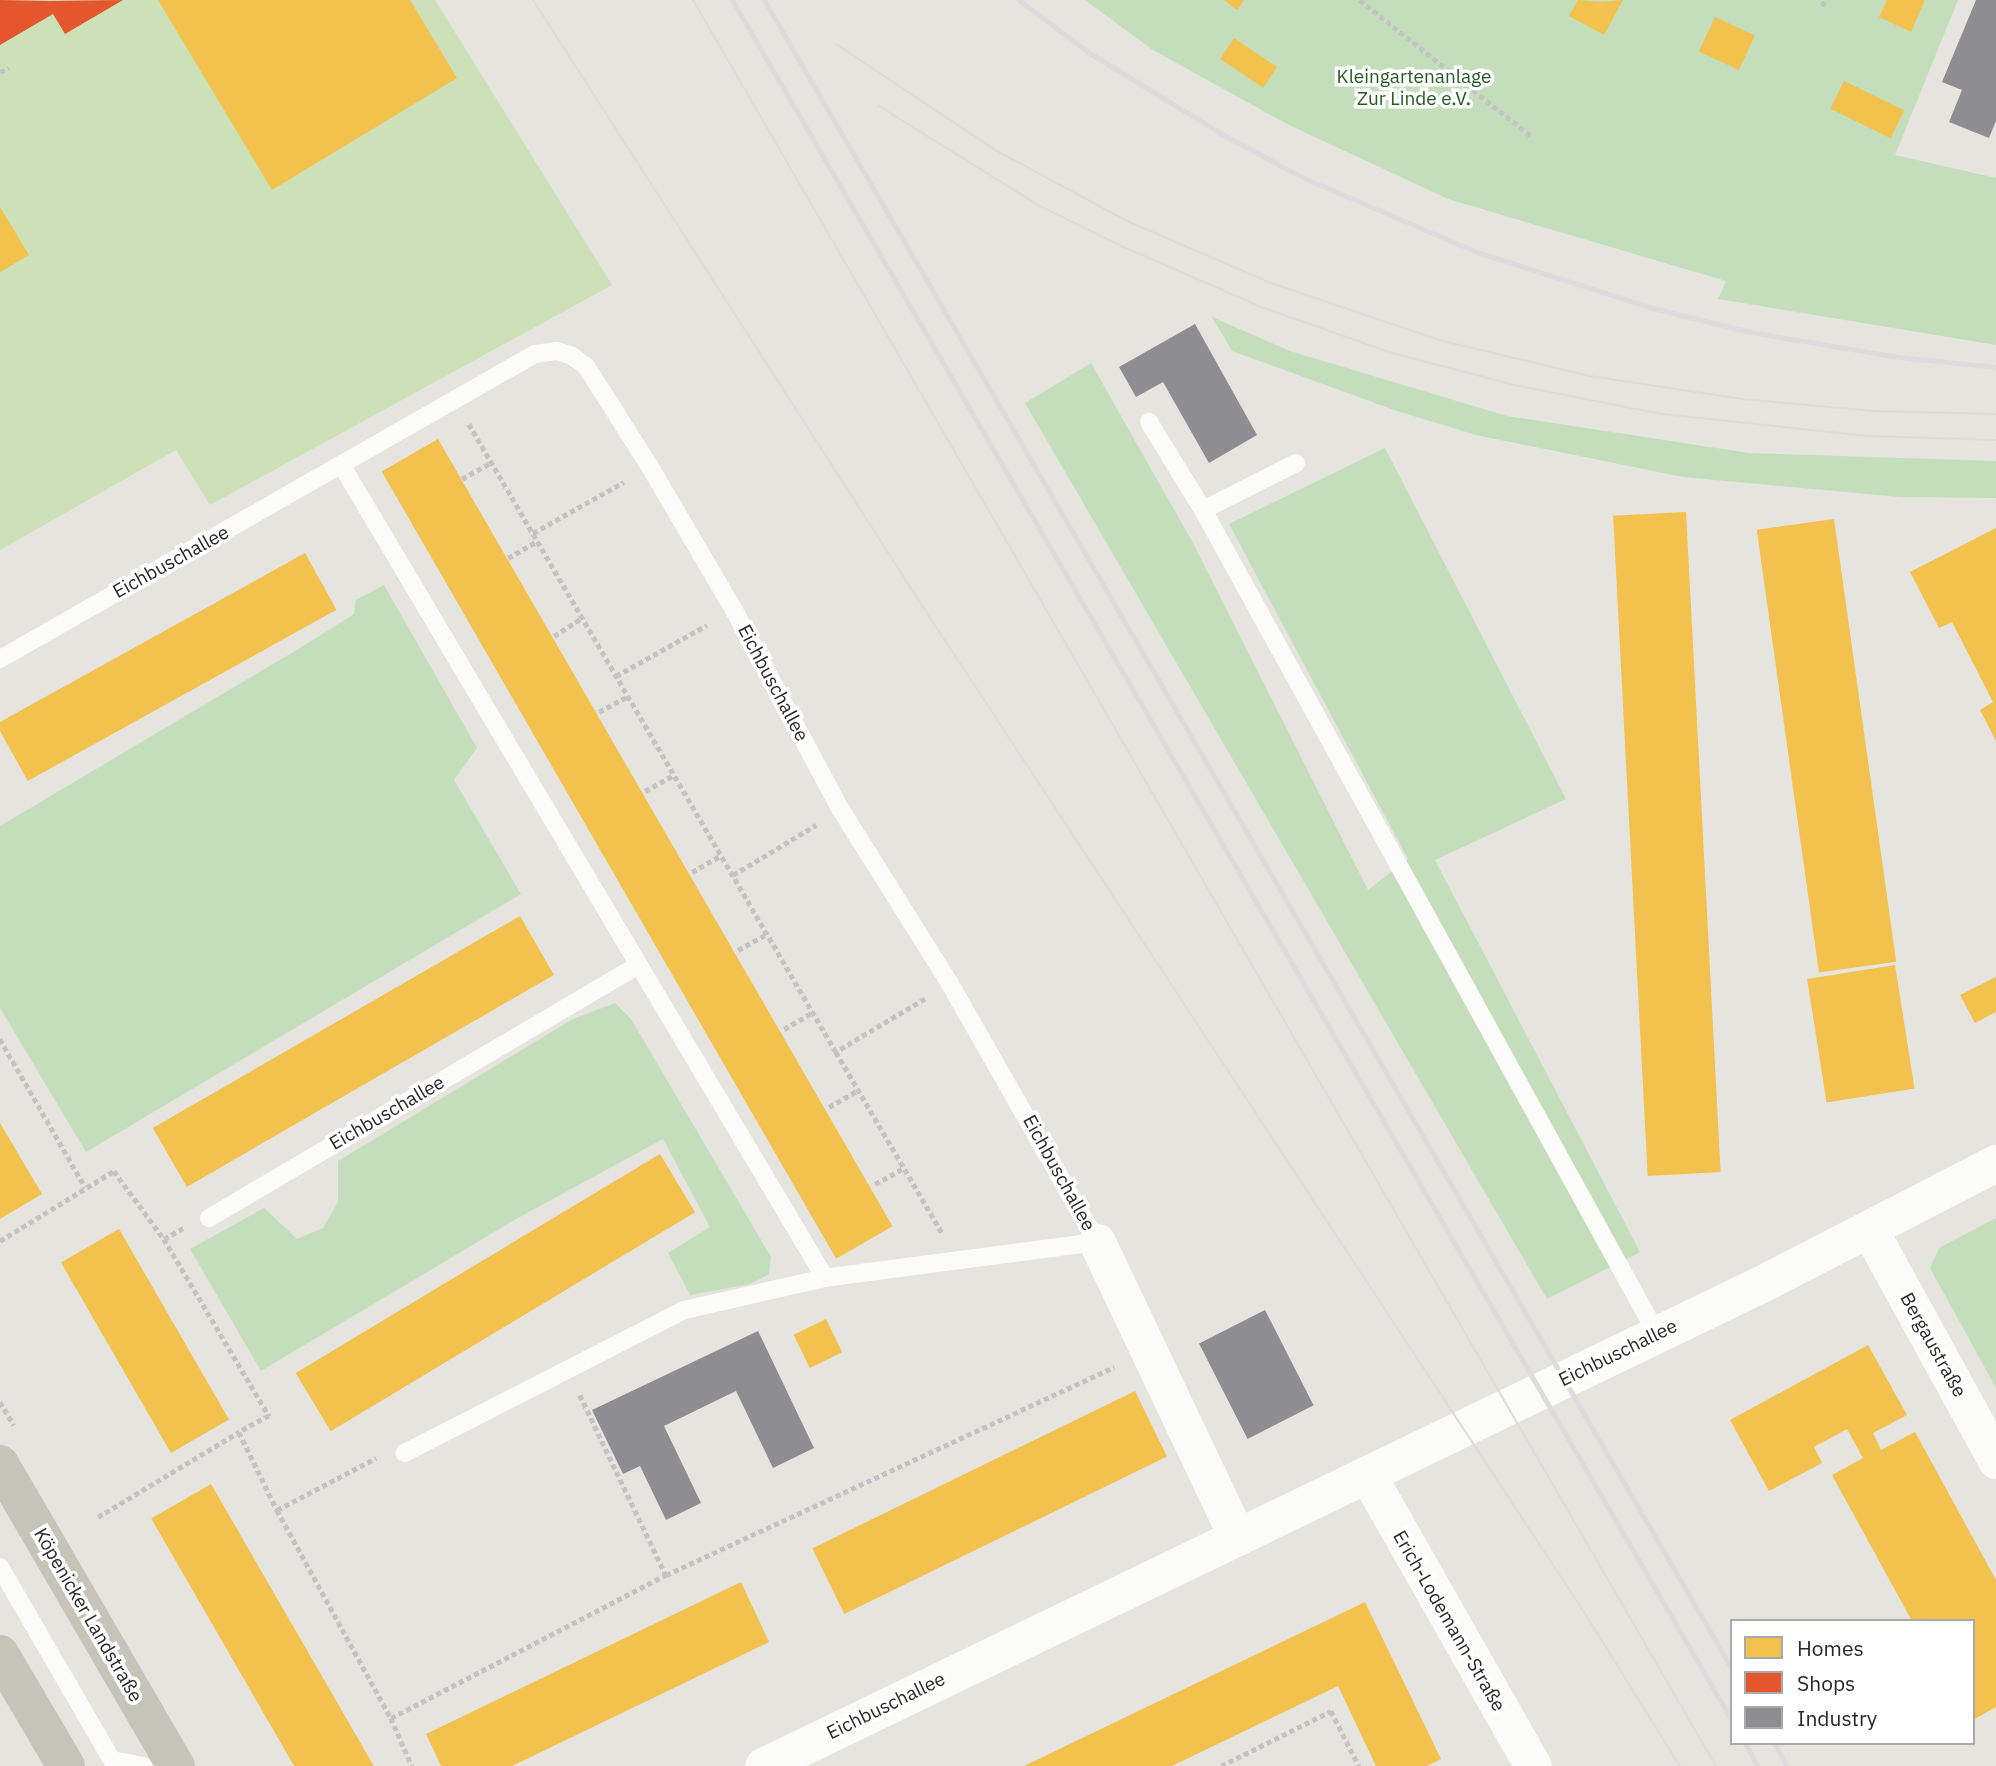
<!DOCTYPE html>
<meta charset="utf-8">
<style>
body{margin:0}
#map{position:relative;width:1996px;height:1766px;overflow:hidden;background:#e6e4de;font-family:"IBM Plex Sans",sans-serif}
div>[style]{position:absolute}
.green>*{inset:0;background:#c4debb}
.pitch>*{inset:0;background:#cde1b9}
.homes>*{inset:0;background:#f2c14e;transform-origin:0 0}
.shops>*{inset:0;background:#e4572e}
.industry>*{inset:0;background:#8d8d92;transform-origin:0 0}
.path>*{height:4.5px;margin-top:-2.25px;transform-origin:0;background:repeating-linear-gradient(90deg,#c4c3c3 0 5px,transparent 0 8.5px)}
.service>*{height:18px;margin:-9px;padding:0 9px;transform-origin:9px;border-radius:9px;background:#fbfbfa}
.minor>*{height:37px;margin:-18.5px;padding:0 18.5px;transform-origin:18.5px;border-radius:18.5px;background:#fbfbfa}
.primary>*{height:38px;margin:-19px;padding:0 19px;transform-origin:19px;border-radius:19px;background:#c6c4b9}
.tram>*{height:2px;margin:-1px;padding:0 1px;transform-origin:1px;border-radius:1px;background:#dddcdd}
.rail>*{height:5px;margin:-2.5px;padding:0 2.5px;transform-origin:2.5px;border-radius:2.5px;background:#dddcdd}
span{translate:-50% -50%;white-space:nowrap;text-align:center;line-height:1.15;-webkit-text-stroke:7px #fff;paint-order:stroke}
.park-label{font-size:19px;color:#255b22}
.street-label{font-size:19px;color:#282828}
.legend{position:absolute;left:1730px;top:1619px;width:245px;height:126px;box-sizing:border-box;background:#fff;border:2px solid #a9a9a9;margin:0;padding:9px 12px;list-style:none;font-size:21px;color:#282828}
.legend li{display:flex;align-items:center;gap:14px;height:35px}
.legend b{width:35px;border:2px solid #a9a9a9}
</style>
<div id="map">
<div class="green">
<div style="clip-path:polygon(1085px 0,1958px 0,1895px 155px,1996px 178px,1996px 345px,1718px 299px,1726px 281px,1448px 199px,1289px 125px,1153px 50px)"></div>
<div style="clip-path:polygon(1212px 317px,1290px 351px,1507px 416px,1749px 453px,1996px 461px,1996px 498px,1900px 497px,1683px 477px,1476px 435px,1397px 411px,1232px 351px)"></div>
<div style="clip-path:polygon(1091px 363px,1193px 543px,1368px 890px,1408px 859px,1229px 524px,1385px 448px,1566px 799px,1435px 860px,1640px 1252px,1547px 1299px,1025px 403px)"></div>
<div style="clip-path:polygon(384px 585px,477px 748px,454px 780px,521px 894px,86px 1152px,0 1008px,0 826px,300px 648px,354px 614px,356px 600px)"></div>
<div style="clip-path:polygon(615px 1003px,631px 1019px,771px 1257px,769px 1274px,750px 1284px,690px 1295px,668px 1253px,710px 1227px,663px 1139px,516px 1219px,261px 1371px,190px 1249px,264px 1208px,297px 1239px,323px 1228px,338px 1202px,338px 1161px,573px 1019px)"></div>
<div style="clip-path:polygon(1996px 1218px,1996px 1388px,1930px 1268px,1939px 1248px)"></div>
</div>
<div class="pitch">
<div style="clip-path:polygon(0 0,435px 0,612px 285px,210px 505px,176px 450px,0 550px)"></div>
</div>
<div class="homes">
<div style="clip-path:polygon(158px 0,410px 0,457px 78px,272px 190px)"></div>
<div style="clip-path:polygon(1224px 0,1244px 0,1237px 10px)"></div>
<div style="clip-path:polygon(1578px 0,1600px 2px,1623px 0,1604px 35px,1569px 16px)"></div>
<div style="clip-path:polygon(1887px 0,1925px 0,1911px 32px,1879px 17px)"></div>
<div style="left:1715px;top:17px;width:44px;height:38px;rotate:25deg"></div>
<div style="left:1234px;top:38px;width:52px;height:25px;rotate:34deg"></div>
<div style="left:1844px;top:81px;width:67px;height:31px;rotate:26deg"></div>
<div style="clip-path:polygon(0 207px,29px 255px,0 272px)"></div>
<div style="left:438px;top:439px;width:909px;height:65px;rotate:60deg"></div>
<div style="left:1686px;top:512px;width:661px;height:73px;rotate:87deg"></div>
<div style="left:1834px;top:519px;width:447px;height:78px;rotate:82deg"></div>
<div style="clip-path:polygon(1996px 528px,1996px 741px,1980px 710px,1993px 702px,1952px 622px,1939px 628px,1910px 572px)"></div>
<div style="left:305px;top:553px;width:65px;height:353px;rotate:61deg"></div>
<div style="left:520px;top:916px;width:68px;height:424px;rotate:60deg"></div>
<div style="left:1895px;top:965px;width:125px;height:89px;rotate:81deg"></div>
<div style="clip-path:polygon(1996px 977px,1996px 1012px,1975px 1023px,1960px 995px)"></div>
<div style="clip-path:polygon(0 1123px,42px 1194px,0 1219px)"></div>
<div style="left:660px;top:1154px;width:68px;height:425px;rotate:59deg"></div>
<div style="left:119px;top:1229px;width:220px;height:67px;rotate:60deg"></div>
<div style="left:826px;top:1319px;width:37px;height:36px;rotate:64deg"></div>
<div style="clip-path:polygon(1868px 1345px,1907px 1415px,1873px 1433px,1881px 1450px,1915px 1432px,1996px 1580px,1996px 1707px,1973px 1720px,1973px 1621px,1912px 1621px,1832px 1475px,1863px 1458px,1847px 1429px,1814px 1447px,1822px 1463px,1769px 1491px,1730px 1420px)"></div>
<div style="left:1135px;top:1391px;width:73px;height:359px;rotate:64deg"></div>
<div style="left:211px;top:1484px;width:325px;height:69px;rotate:60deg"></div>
<div style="clip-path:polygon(741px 1582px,769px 1642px,512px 1766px,441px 1766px,426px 1734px)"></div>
<div style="clip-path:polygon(1365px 1602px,1441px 1759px,1427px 1766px,1376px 1766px,1338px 1686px,1172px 1766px,1024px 1766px)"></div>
</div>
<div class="shops">
<div style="clip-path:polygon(0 0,50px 1px,123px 0,65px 34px,53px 14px,0 45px)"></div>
</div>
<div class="industry">
<div style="clip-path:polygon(1976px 0,1996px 0,1996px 121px,1989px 138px,1949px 122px,1962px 90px,1942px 82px)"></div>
<div style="clip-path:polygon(1195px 324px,1257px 435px,1209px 463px,1163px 382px,1136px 397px,1119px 367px)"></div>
<div style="left:1265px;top:1310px;width:107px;height:74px;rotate:63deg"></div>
<div style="clip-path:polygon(758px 1331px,814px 1448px,773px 1468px,736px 1391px,664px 1426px,701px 1503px,666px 1520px,640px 1466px,623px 1474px,592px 1410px)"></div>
</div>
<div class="path">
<div style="left:1360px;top:0;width:220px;rotate:38.5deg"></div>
<div style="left:1822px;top:6px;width:7px;rotate:-63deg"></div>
<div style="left:0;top:72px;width:10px;rotate:-24deg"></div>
<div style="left:469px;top:424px;width:727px;rotate:59.7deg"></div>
<div style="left:462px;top:479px;width:34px;rotate:-30deg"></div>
<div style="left:533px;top:533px;width:104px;rotate:-29.3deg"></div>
<div style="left:508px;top:558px;width:34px;rotate:-30deg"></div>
<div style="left:554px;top:636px;width:33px;rotate:-33deg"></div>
<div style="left:616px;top:676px;width:104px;rotate:-29.3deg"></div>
<div style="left:599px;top:712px;width:33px;rotate:-29deg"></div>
<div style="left:645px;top:791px;width:33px;rotate:-29deg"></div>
<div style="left:692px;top:872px;width:34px;rotate:-30deg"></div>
<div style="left:733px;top:875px;width:97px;rotate:-31.1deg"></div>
<div style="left:738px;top:950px;width:33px;rotate:-29deg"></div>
<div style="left:925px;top:999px;width:104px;rotate:149.2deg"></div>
<div style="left:836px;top:1052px;width:210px;rotate:59.6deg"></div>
<div style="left:784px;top:1029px;width:34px;rotate:-30deg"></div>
<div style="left:0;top:1039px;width:171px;rotate:60.1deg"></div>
<div style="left:829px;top:1107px;width:34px;rotate:-30deg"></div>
<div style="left:875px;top:1184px;width:33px;rotate:-29deg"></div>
<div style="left:164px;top:1239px;width:22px;rotate:-30deg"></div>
<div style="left:0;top:1241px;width:134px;rotate:-31.6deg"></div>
<div style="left:114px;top:1171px;width:84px;rotate:53.7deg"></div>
<div style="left:164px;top:1239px;width:206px;rotate:59.3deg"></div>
<div style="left:269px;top:1416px;width:34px;rotate:152deg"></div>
<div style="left:239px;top:1432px;width:87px;rotate:64deg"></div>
<div style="left:277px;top:1510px;width:237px;rotate:61.3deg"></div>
<div style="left:391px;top:1718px;width:52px;rotate:66.4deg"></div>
<div style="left:580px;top:1395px;width:199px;rotate:64.5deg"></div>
<div style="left:0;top:1402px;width:27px;rotate:59deg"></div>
<div style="left:277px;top:1510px;width:112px;rotate:-27.7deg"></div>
<div style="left:98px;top:1517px;width:165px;rotate:-31.1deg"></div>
<div style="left:391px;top:1718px;width:310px;rotate:-27.5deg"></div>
<div style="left:666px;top:1575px;width:494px;rotate:-24.9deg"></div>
<div style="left:1221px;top:1766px;width:123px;rotate:-26.6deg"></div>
<div style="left:1331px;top:1711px;width:62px;rotate:63deg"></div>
</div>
<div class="service">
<div style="left:1149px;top:422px;width:103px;rotate:58.5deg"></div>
<div style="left:1203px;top:510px;width:104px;rotate:-26.8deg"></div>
<div style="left:342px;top:466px;width:945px;rotate:59.25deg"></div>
<div style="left:1203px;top:510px;width:941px;rotate:61.15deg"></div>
<div style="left:0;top:659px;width:616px;rotate:-29.69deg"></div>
<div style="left:535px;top:354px;width:22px;rotate:-8deg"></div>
<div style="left:557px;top:351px;width:16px;rotate:18deg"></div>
<div style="left:572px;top:356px;width:17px;rotate:36deg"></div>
<div style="left:586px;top:366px;width:120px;rotate:57.6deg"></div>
<div style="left:650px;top:467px;width:166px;rotate:59.6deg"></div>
<div style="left:734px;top:610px;width:227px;rotate:61.9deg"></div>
<div style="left:841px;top:810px;width:205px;rotate:57.9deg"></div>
<div style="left:950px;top:984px;width:297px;rotate:60.3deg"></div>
<div style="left:1097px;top:1242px;width:274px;rotate:172.5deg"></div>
<div style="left:825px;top:1278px;width:145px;rotate:167.2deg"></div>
<div style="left:684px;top:1310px;width:314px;rotate:152.9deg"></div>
<div style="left:209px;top:1218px;width:498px;rotate:-30.5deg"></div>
<div style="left:0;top:1567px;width:223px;rotate:59.9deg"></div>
<div style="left:112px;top:1760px;width:32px;rotate:11deg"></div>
</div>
<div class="minor">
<div style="left:1869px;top:1229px;width:264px;rotate:61.2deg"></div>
<div style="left:1097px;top:1242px;width:327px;rotate:64.6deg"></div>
<div style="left:1367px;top:1474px;width:336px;rotate:60.4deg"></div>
<div style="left:763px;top:1766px;width:1115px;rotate:-25.78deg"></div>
<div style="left:1767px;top:1281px;width:258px;rotate:-27.3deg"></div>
</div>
<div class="primary">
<div style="left:0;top:1464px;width:350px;rotate:59.8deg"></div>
<div style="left:0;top:1654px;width:130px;rotate:59.5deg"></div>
</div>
<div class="tram">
<div style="left:533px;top:0;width:721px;rotate:57.28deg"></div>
<div style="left:923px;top:607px;width:1203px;rotate:56.67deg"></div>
<div style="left:1584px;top:1612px;width:181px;rotate:58.1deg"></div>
<div style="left:693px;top:0;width:2041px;rotate:59.92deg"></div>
<div style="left:836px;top:44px;width:193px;rotate:33.6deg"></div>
<div style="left:997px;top:151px;width:148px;rotate:28.3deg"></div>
<div style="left:1127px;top:221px;width:157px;rotate:23.3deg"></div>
<div style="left:1271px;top:283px;width:177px;rotate:18.7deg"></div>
<div style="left:1439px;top:340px;width:155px;rotate:13.4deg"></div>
<div style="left:1590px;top:376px;width:154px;rotate:8.6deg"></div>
<div style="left:1742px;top:399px;width:132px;rotate:5.2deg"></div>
<div style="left:1873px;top:411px;width:123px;rotate:1.4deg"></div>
<div style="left:879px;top:106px;width:187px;rotate:31.9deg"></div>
<div style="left:1038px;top:205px;width:88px;rotate:26.3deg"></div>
<div style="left:1117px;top:244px;width:157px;rotate:23.6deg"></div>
<div style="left:1261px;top:307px;width:139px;rotate:19.3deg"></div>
<div style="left:1392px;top:353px;width:127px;rotate:14.6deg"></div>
<div style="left:1515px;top:385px;width:150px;rotate:11.2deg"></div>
<div style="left:1662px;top:414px;width:207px;rotate:6.1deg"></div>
<div style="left:1868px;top:436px;width:128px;rotate:1.8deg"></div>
</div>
<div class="rail">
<div style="left:732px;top:0;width:1990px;rotate:59.84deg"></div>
<div style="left:764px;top:0;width:1929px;rotate:59.89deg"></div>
<div style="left:1019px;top:0;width:86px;rotate:37deg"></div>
<div style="left:1088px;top:52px;width:155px;rotate:31.5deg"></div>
<div style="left:1220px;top:133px;width:95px;rotate:28.2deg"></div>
<div style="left:1304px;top:178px;width:188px;rotate:23.2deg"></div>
<div style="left:1477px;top:252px;width:188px;rotate:17.7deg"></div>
<div style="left:1656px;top:309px;width:97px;rotate:13.7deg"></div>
<div style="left:1750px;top:332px;width:151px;rotate:9.5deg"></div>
<div style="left:1899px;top:357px;width:98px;rotate:5.9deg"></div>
<div style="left:1745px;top:1743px;width:26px;rotate:62deg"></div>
<div style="left:1774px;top:1743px;width:26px;rotate:61deg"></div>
</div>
<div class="park-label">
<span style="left:1414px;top:88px">Kleingartenanlage<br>Zur Linde e.V.</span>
</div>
<div class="street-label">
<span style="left:171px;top:562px;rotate:-29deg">Eichbuschallee</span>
<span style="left:773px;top:683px;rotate:62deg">Eichbuschallee</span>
<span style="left:387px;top:1113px;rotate:-30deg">Eichbuschallee</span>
<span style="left:1059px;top:1173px;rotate:61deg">Eichbuschallee</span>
<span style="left:1933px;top:1345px;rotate:61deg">Bergaustraße</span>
<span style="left:1618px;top:1353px;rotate:-26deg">Eichbuschallee</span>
<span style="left:88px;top:1615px;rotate:60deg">Köpenicker Landstraße</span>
<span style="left:1449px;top:1621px;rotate:60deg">Erich-Lodemann-Straße</span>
<span style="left:886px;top:1706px;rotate:-26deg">Eichbuschallee</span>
</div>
<ul class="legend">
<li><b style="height:19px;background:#f2c14e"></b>Homes</li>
<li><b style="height:19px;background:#e4572e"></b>Shops</li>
<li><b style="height:19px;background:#8d8d92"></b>Industry</li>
</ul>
</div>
